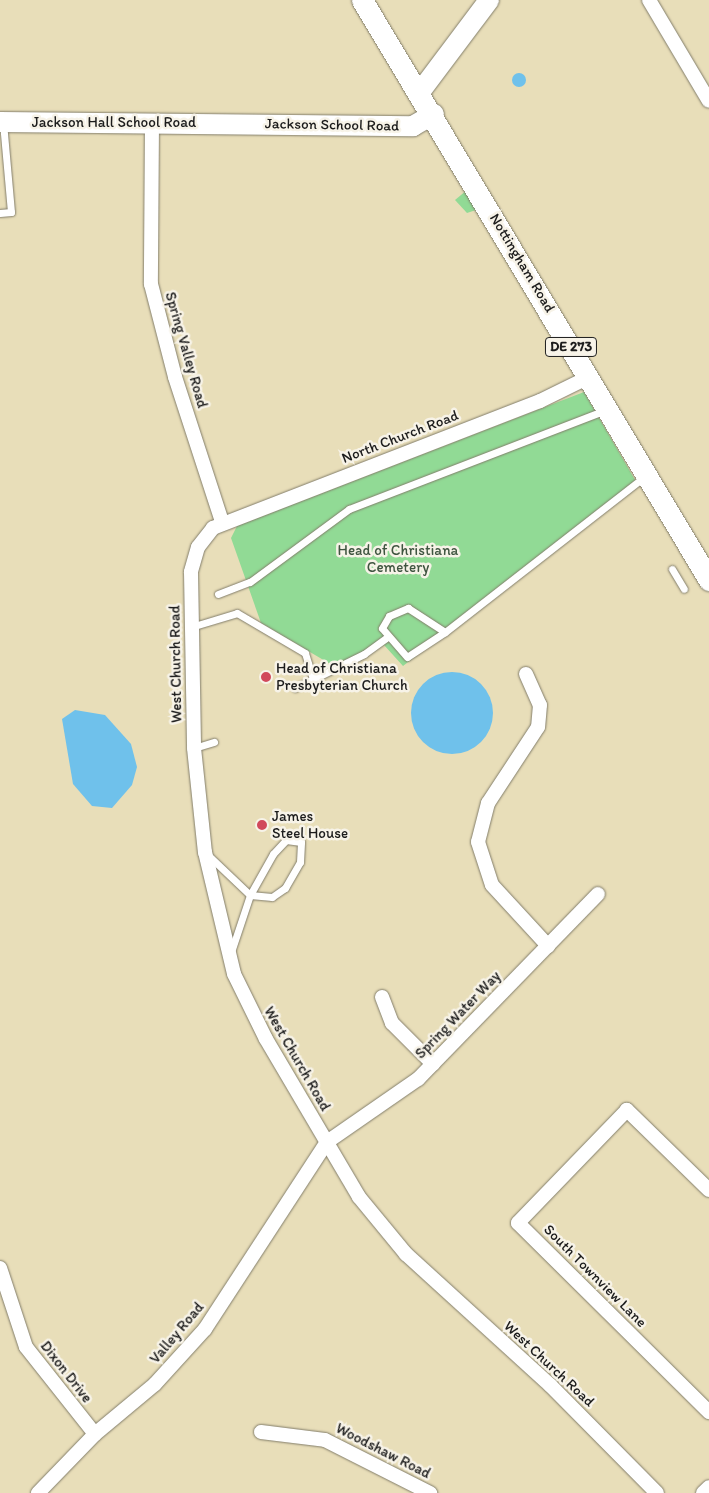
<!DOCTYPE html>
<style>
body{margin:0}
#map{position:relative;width:709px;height:1493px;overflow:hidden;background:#e8deb9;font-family:Itim,sans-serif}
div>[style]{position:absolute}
.green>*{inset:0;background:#91da95}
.water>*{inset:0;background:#6fc1eb}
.round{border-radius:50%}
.roads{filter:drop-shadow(0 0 1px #827d6a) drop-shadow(0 0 1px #827d6a)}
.lane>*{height:7px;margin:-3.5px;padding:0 3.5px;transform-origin:3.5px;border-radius:3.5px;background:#fff}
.street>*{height:14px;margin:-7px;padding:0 7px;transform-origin:7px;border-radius:7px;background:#fff}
.secondary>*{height:20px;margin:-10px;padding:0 10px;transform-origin:10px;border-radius:10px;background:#fff}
.primary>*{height:21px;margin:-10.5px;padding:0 10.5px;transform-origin:10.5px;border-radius:10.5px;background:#fff}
.dots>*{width:14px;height:14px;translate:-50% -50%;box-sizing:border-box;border:2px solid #f7f3e8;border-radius:50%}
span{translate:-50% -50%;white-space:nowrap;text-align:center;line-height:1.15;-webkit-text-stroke:5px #f7f3e8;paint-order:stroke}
.shield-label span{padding:1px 4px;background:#f7f3e8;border:1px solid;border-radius:4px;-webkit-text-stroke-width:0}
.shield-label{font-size:14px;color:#1c1c1c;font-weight:700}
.street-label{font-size:15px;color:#1c1c1c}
.park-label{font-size:15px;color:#3f5540}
.poi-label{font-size:15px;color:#1c1c1c}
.left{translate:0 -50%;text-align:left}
</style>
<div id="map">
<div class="green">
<div style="clip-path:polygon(467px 190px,479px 209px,467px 213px,455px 200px)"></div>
<div style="clip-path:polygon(584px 392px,638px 485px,403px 666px,384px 645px,342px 671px,261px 623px,231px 538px,237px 526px)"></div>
</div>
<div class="water">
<div class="round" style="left:512px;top:73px;width:14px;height:14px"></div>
<div class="round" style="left:411px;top:672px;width:82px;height:82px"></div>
<div style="clip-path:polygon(75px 710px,105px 715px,131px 744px,137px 767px,132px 785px,112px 808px,92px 806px,73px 784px,62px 719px)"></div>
</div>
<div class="roads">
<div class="lane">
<div style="left:0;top:213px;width:11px;rotate:-5deg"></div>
<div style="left:11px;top:212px;width:89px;rotate:-95.1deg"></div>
<div style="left:672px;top:569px;width:23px;rotate:59deg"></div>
<div style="left:218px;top:594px;width:34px;rotate:-21deg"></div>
<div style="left:250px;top:582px;width:123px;rotate:-36.4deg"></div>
<div style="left:349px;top:509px;width:274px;rotate:-21.1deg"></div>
<div style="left:191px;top:627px;width:48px;rotate:-16.9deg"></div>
<div style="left:237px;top:613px;width:79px;rotate:30.5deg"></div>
<div style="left:305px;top:653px;width:27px;rotate:73deg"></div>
<div style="left:445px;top:632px;width:45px;rotate:146.7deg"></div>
<div style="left:407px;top:657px;width:38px;rotate:-131deg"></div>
<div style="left:382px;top:628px;width:14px;rotate:-60deg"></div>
<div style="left:389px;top:616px;width:21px;rotate:-23deg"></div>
<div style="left:408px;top:608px;width:44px;rotate:33deg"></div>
<div style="left:445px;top:632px;width:252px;rotate:-37.9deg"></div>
<div style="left:295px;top:688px;width:77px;rotate:-26.2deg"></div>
<div style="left:364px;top:654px;width:27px;rotate:-36deg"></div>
<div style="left:194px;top:748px;width:21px;rotate:-17deg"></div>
<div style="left:209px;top:856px;width:57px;rotate:43.6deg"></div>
<div style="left:250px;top:895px;width:22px;rotate:5deg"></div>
<div style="left:272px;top:897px;width:16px;rotate:-35deg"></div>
<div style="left:285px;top:888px;width:30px;rotate:-60deg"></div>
<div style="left:300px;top:862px;width:20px;rotate:-87deg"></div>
<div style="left:301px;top:842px;width:15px;rotate:-172deg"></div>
<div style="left:286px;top:840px;width:19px;rotate:133deg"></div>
<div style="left:273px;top:854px;width:47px;rotate:119.3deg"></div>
<div style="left:250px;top:895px;width:60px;rotate:108.4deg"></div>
</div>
<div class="street">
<div style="left:649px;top:0;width:117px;rotate:59.3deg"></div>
<div style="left:152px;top:122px;width:162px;rotate:90.4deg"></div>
<div style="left:151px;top:284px;width:96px;rotate:75.5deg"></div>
<div style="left:175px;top:377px;width:152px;rotate:72deg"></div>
<div style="left:589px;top:377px;width:55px;rotate:153.9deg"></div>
<div style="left:540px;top:401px;width:351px;rotate:158.8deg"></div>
<div style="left:213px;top:528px;width:24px;rotate:128deg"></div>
<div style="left:198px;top:547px;width:26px;rotate:106deg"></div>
<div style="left:191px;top:572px;width:176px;rotate:89deg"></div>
<div style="left:194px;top:748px;width:105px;rotate:84deg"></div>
<div style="left:205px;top:852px;width:125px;rotate:76.6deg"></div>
<div style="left:234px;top:974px;width:72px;rotate:63.8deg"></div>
<div style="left:266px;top:1039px;width:183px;rotate:59.5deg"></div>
<div style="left:359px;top:1197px;width:74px;rotate:50.5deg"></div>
<div style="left:406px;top:1254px;width:195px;rotate:42.3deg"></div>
<div style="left:550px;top:1385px;width:152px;rotate:45.3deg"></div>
<div style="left:526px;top:674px;width:34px;rotate:66deg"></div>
<div style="left:540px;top:705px;width:22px;rotate:95deg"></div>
<div style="left:538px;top:727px;width:91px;rotate:123.3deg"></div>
<div style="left:488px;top:803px;width:40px;rotate:104.4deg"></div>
<div style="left:478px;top:842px;width:45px;rotate:72deg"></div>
<div style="left:492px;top:885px;width:83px;rotate:47.4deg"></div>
<div style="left:382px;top:997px;width:28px;rotate:69deg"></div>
<div style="left:392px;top:1023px;width:58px;rotate:45deg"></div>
<div style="left:709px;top:1190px;width:115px;rotate:-135.7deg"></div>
<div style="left:627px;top:1110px;width:157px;rotate:134deg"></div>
<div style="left:518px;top:1223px;width:269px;rotate:44.7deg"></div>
<div style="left:0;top:1268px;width:83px;rotate:71.8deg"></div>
<div style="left:26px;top:1347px;width:111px;rotate:51.6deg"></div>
<div style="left:261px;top:1432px;width:64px;rotate:7.1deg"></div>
<div style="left:325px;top:1440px;width:118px;rotate:26.8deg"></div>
<div style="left:38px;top:1493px;width:82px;rotate:-46deg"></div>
<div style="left:95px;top:1434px;width:78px;rotate:-39.8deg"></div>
<div style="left:155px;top:1384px;width:74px;rotate:-47.7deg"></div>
<div style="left:205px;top:1329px;width:223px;rotate:-56.9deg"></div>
<div style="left:327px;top:1142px;width:111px;rotate:-34.7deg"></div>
<div style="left:418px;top:1079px;width:258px;rotate:-45.8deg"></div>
<div style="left:703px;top:1493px;width:8px;rotate:-45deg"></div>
</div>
<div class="secondary">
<div style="left:420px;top:92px;width:115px;rotate:-53.1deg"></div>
<div style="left:0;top:122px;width:413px;rotate:0.6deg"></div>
<div style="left:413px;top:126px;width:24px;rotate:-30deg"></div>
</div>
<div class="primary">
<div style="left:362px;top:0;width:676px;rotate:59.11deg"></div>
</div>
</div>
<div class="dots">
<div style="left:266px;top:677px;background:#d1495b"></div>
<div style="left:262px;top:825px;background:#d1495b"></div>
</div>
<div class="shield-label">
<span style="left:571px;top:347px">DE 273</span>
</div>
<div class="street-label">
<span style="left:114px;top:123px">Jackson Hall School Road</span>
<span style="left:332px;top:125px;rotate:1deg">Jackson School Road</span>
<span style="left:522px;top:263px;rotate:59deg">Nottingham Road</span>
<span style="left:186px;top:350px;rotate:74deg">Spring Valley Road</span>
<span style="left:400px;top:437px;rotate:-21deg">North Church Road</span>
<span style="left:176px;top:664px;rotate:-91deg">West Church Road</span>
<span style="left:458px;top:1015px;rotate:-46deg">Spring Water Way</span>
<span style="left:297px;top:1059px;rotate:60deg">West Church Road</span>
<span style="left:595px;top:1276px;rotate:45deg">South Townview Lane</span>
<span style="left:177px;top:1333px;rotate:-50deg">Valley Road</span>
<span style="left:549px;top:1364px;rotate:43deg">West Church Road</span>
<span style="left:66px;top:1372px;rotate:52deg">Dixon Drive</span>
<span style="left:383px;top:1451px;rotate:27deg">Woodshaw Road</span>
</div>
<div class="park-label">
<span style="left:398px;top:559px">Head of Christiana<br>Cemetery</span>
</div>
<div class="poi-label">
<span class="left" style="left:276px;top:677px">Head of Christiana<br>Presbyterian Church</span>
<span class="left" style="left:272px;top:825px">James<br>Steel House</span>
</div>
</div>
